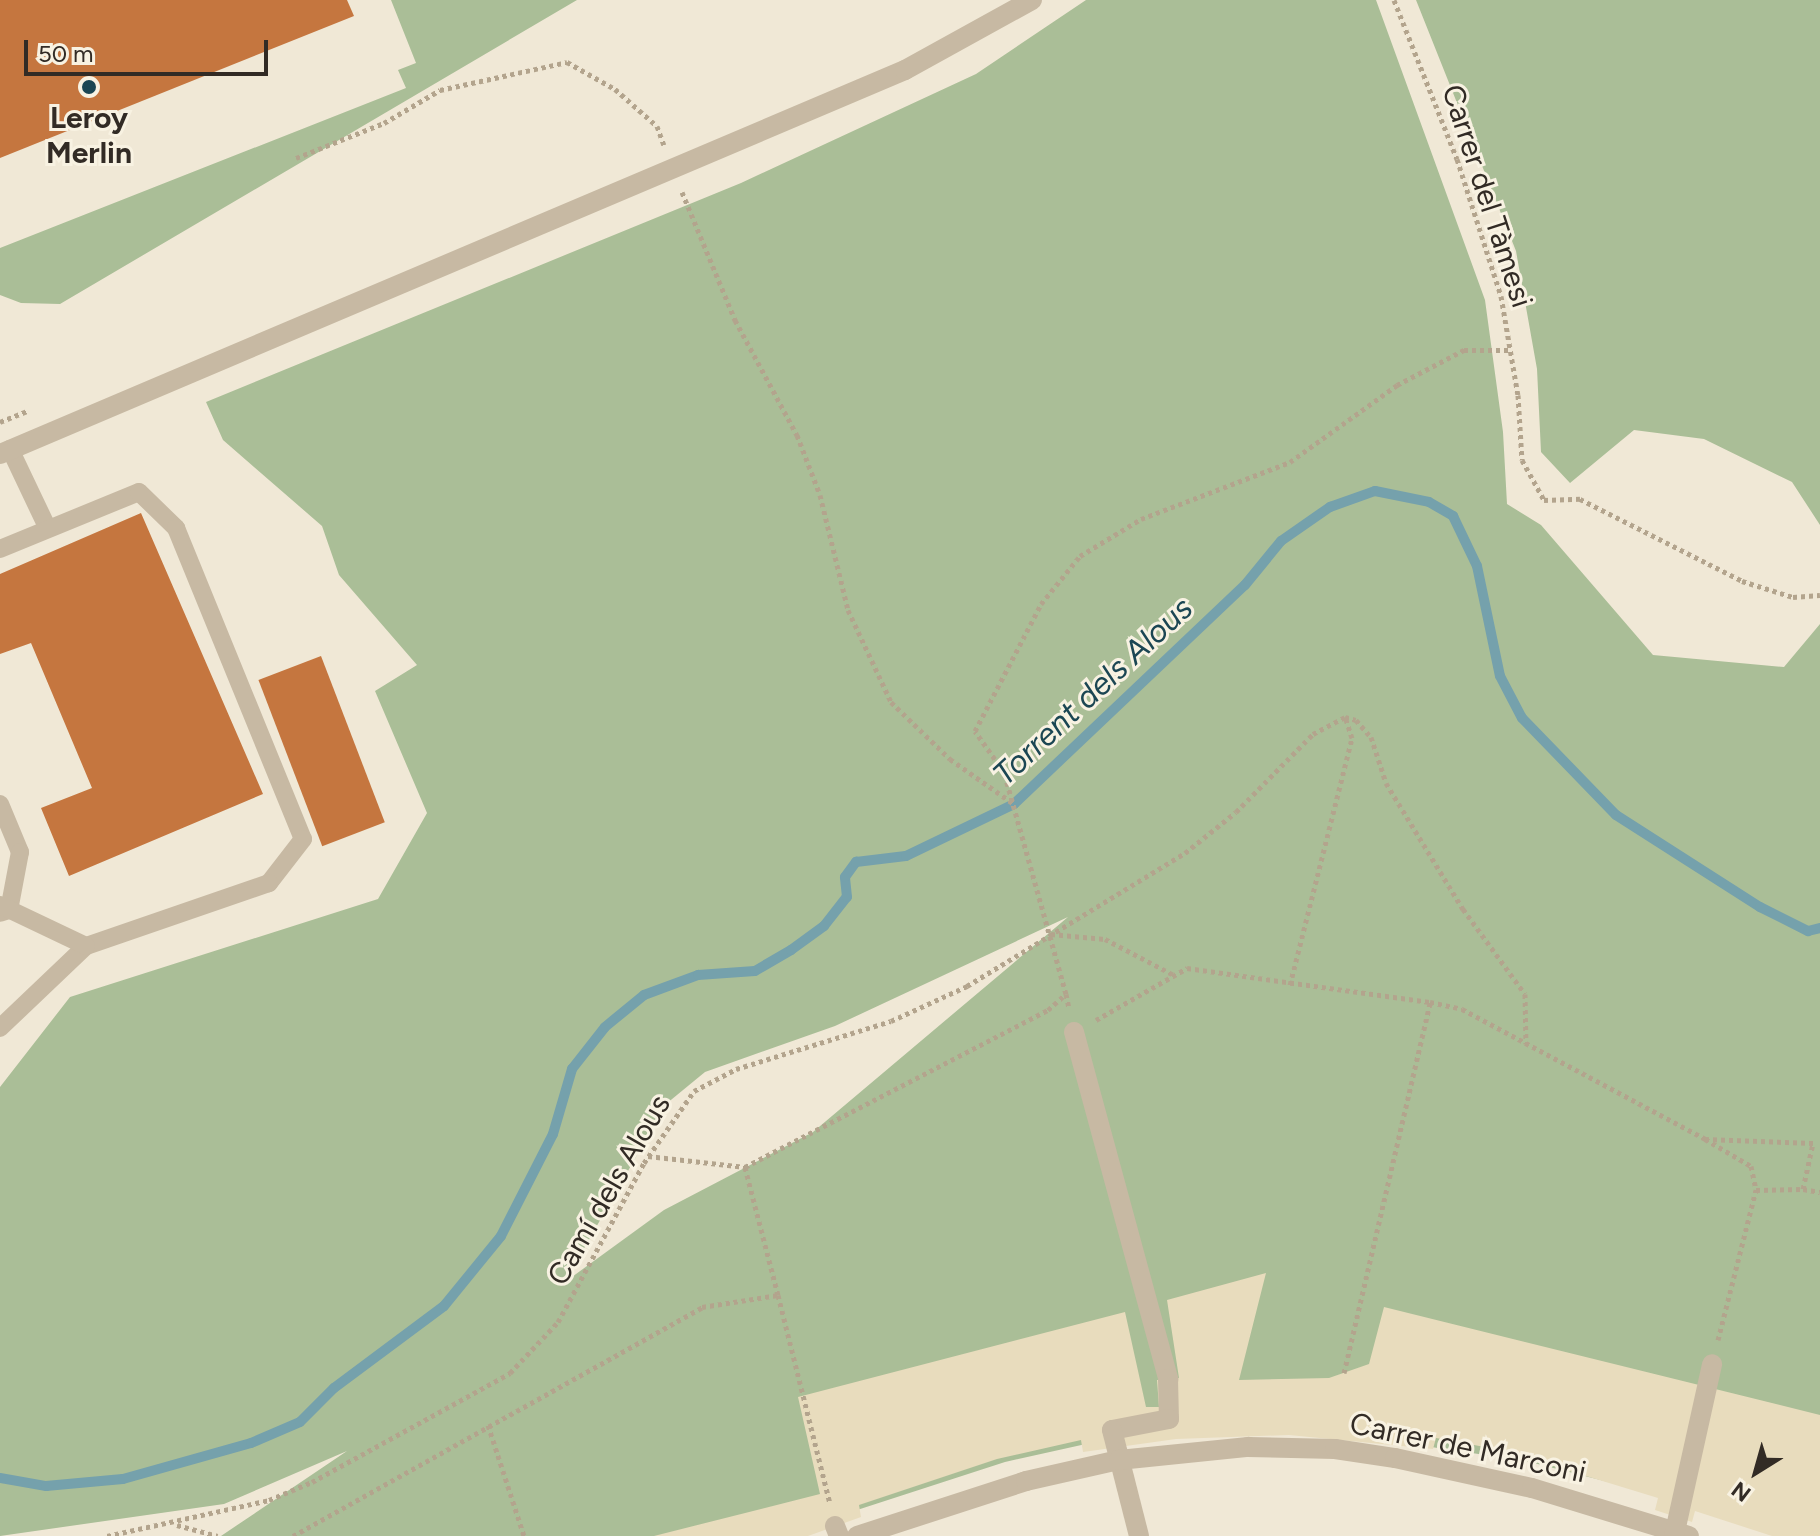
<!DOCTYPE html>
<meta charset="utf-8">
<style>
body{margin:0}
#map{position:relative;width:1820px;height:1536px;overflow:hidden;background:#f0e8d6;font-family:Figtree,sans-serif}
div>[style]{position:absolute}
.green>*{inset:0;background:#aabe97}
.plaza>*{inset:0;background:#e8dcbd}
.stream>*{height:10px;margin:-5px;padding:0 5px;transform-origin:5px;border-radius:5px;background:#75a1ac}
.building>*{inset:0;background:#c5763f;transform-origin:0 0}
.path>*{height:5px;margin-top:-2.5px;transform-origin:0;background:repeating-linear-gradient(90deg,#b3a48d 0 4px,transparent 0 8px)}
.lane>*{height:18px;margin:-9px;padding:0 9px;transform-origin:9px;border-radius:9px;background:#c7b9a3}
.street>*{height:20px;margin:-10px;padding:0 10px;transform-origin:10px;border-radius:10px;background:#c7b9a3}
.dots>*{width:22px;height:22px;translate:-50% -50%;box-sizing:border-box;border:4px solid #f8f2e2;border-radius:50%}
span{translate:-50% -50%;white-space:nowrap;text-align:center;line-height:1.15;-webkit-text-stroke:6px #f8f2e2;paint-order:stroke}
.poi-label{font-size:30px;color:#322b25;font-weight:700}
.street-label{font-size:30px;color:#322b25}
.water-label{font-size:32px;color:#1b4653;font-style:italic}
.north{position:absolute;left:1716px;top:1432px;width:80px;height:80px;-webkit-text-stroke:6px #f8f2e2;paint-order:stroke;rotate:217deg;font-size:22px;font-weight:700;line-height:32px;text-align:center;color:#322b25}
.north::after{content:'';display:block;margin:auto;width:28px;height:36px;background:#322b25;clip-path:polygon(50% 0,100% 100%,50% 72%,0 100%)}
.scale{position:absolute;left:24px;top:40px;width:244px;height:36px;box-sizing:border-box;border:4px solid #322b25;border-top:0;padding-left:10px;font-size:24px;line-height:28px;white-space:nowrap;color:#322b25;-webkit-text-stroke:6px #f8f2e2;paint-order:stroke}
</style>
<div id="map">
<div class="green">
<div style="clip-path:polygon(391px 0,577px 0,60px 304px,21px 303px,0 295px,0 248px,406px 88px,398px 70px,416px 63px)"></div>
<div style="clip-path:polygon(evenodd,1086px 0,1376px 0,1485px 300px,1503px 432px,1507px 504px,1541px 525px,1653px 655px,1784px 667px,1820px 624px,1820px 1536px,1526px 1461px,1262px 1422px,1149px 1430px,1005px 1462px,777px 1536px,221px 1536px,347px 1451px,224px 1504px,0 1536px,0 1087px,70px 997px,378px 899px,427px 813px,375px 691px,417px 665px,339px 575px,322px 526px,223px 440px,206px 402px,741px 183px,976px 74px,1086px 0,1068px 917px,813px 1132px,664px 1210px,565px 1282px,666px 1104px,705px 1072px,835px 1026px,1068px 917px)"></div>
<div style="clip-path:polygon(1416px 0,1820px 0,1820px 525px,1792px 482px,1704px 439px,1634px 430px,1570px 483px,1541px 452px,1537px 369px,1516px 251px)"></div>
</div>
<div class="plaza">
<div style="clip-path:polygon(1266px 1273px,1239px 1380px,1329px 1378px,1369px 1364px,1384px 1307px,1820px 1415px,1820px 1536px,1772px 1536px,1695px 1511px,1692px 1522px,1655px 1510px,1658px 1498px,1501px 1450px,1436px 1438px,1433px 1449px,1289px 1435px,1176px 1439px,1083px 1452px,1081px 1440px,997px 1459px,859px 1505px,861px 1517px,808px 1536px,654px 1536px,820px 1494px,798px 1397px,1125px 1312px,1146px 1407px,1159px 1407px,1157px 1380px,1179px 1378px,1167px 1300px)"></div>
</div>
<div class="stream">
<div style="left:0;top:1478px;width:47px;rotate:9.9deg"></div>
<div style="left:46px;top:1486px;width:77px;rotate:-5.2deg"></div>
<div style="left:123px;top:1479px;width:133px;rotate:-15.7deg"></div>
<div style="left:251px;top:1443px;width:53px;rotate:-23.2deg"></div>
<div style="left:300px;top:1422px;width:48px;rotate:-45deg"></div>
<div style="left:334px;top:1388px;width:137px;rotate:-36.7deg"></div>
<div style="left:444px;top:1306px;width:90px;rotate:-50.8deg"></div>
<div style="left:501px;top:1236px;width:114px;rotate:-63deg"></div>
<div style="left:553px;top:1134px;width:68px;rotate:-73.7deg"></div>
<div style="left:572px;top:1069px;width:53px;rotate:-51.8deg"></div>
<div style="left:605px;top:1027px;width:50px;rotate:-39.4deg"></div>
<div style="left:644px;top:995px;width:58px;rotate:-20.3deg"></div>
<div style="left:698px;top:975px;width:57px;rotate:-4deg"></div>
<div style="left:755px;top:971px;width:42px;rotate:-30.3deg"></div>
<div style="left:791px;top:950px;width:41px;rotate:-36deg"></div>
<div style="left:824px;top:926px;width:37px;rotate:-52deg"></div>
<div style="left:847px;top:897px;width:20px;rotate:-96deg"></div>
<div style="left:845px;top:877px;width:19px;rotate:-54deg"></div>
<div style="left:856px;top:862px;width:50px;rotate:-6.8deg"></div>
<div style="left:906px;top:856px;width:120px;rotate:-25.7deg"></div>
<div style="left:1014px;top:804px;width:318px;rotate:-43.5deg"></div>
<div style="left:1245px;top:585px;width:57px;rotate:-50.7deg"></div>
<div style="left:1281px;top:541px;width:60px;rotate:-34.8deg"></div>
<div style="left:1330px;top:507px;width:48px;rotate:-19.6deg"></div>
<div style="left:1375px;top:491px;width:55px;rotate:11.5deg"></div>
<div style="left:1429px;top:502px;width:28px;rotate:30deg"></div>
<div style="left:1453px;top:516px;width:55px;rotate:64.4deg"></div>
<div style="left:1477px;top:566px;width:112px;rotate:78.2deg"></div>
<div style="left:1500px;top:676px;width:47px;rotate:62.4deg"></div>
<div style="left:1522px;top:718px;width:135px;rotate:45.9deg"></div>
<div style="left:1616px;top:815px;width:171px;rotate:32.6deg"></div>
<div style="left:1760px;top:907px;width:54px;rotate:26.6deg"></div>
<div style="left:1808px;top:931px;width:12px;rotate:-14deg"></div>
</div>
<div class="building">
<div style="clip-path:polygon(0 0,347px 0,354px 16px,0 158px)"></div>
<div style="clip-path:polygon(141px 513px,263px 794px,69px 876px,41px 808px,92px 788px,31px 643px,0 654px,0 574px)"></div>
<div style="left:321px;top:656px;width:178px;height:67px;rotate:69deg"></div>
</div>
<div class="path">
<div style="left:1394px;top:0;width:171px;rotate:68.4deg"></div>
<div style="left:1457px;top:159px;width:144px;rotate:72.2deg"></div>
<div style="left:1501px;top:296px;width:100px;rotate:80.3deg"></div>
<div style="left:1518px;top:395px;width:65px;rotate:86.5deg"></div>
<div style="left:1522px;top:460px;width:46px;rotate:61.2deg"></div>
<div style="left:1544px;top:500px;width:36px;rotate:-2deg"></div>
<div style="left:1580px;top:499px;width:182px;rotate:26.8deg"></div>
<div style="left:1742px;top:581px;width:53px;rotate:17.4deg"></div>
<div style="left:1793px;top:597px;width:27px;rotate:-4deg"></div>
<div style="left:296px;top:158px;width:95px;rotate:-21.7deg"></div>
<div style="left:384px;top:123px;width:65px;rotate:-30.5deg"></div>
<div style="left:440px;top:90px;width:130px;rotate:-12.4deg"></div>
<div style="left:567px;top:62px;width:55px;rotate:29.4deg"></div>
<div style="left:615px;top:89px;width:56px;rotate:41.4deg"></div>
<div style="left:657px;top:126px;width:20px;rotate:70deg"></div>
<div style="left:682px;top:192px;width:139px;rotate:67.5deg"></div>
<div style="left:735px;top:320px;width:131px;rotate:61.7deg"></div>
<div style="left:797px;top:435px;width:64px;rotate:69deg"></div>
<div style="left:820px;top:495px;width:118px;rotate:76.3deg"></div>
<div style="left:848px;top:610px;width:102px;rotate:64.9deg"></div>
<div style="left:891px;top:702px;width:82px;rotate:44deg"></div>
<div style="left:950px;top:759px;width:78px;rotate:35.1deg"></div>
<div style="left:0;top:422px;width:31px;rotate:-22deg"></div>
<div style="left:1345px;top:717px;width:11px;rotate:15deg"></div>
<div style="left:1356px;top:720px;width:23px;rotate:49deg"></div>
<div style="left:1371px;top:737px;width:48px;rotate:71.9deg"></div>
<div style="left:1386px;top:783px;width:148px;rotate:58.6deg"></div>
<div style="left:1463px;top:909px;width:105px;rotate:53.9deg"></div>
<div style="left:1525px;top:994px;width:50px;rotate:88.9deg"></div>
<div style="left:1051px;top:934px;width:54px;rotate:5.3deg"></div>
<div style="left:1105px;top:939px;width:78px;rotate:27.6deg"></div>
<div style="left:1290px;top:985px;width:255px;rotate:-75.9deg"></div>
<div style="left:1352px;top:738px;width:22px;rotate:-108deg"></div>
<div style="left:1066px;top:994px;width:230px;rotate:-105.6deg"></div>
<div style="left:1004px;top:772px;width:50px;rotate:-125.3deg"></div>
<div style="left:975px;top:731px;width:143px;rotate:-62.5deg"></div>
<div style="left:1041px;top:604px;width:62px;rotate:-50.9deg"></div>
<div style="left:1080px;top:556px;width:71px;rotate:-31.2deg"></div>
<div style="left:1141px;top:519px;width:160px;rotate:-20.9deg"></div>
<div style="left:1290px;top:462px;width:132px;rotate:-35.7deg"></div>
<div style="left:1397px;top:385px;width:76px;rotate:-27.6deg"></div>
<div style="left:1464px;top:350px;width:46px"></div>
<div style="left:1096px;top:1020px;width:105px;rotate:-29.7deg"></div>
<div style="left:1187px;top:968px;width:245px;rotate:8deg"></div>
<div style="left:1430px;top:1002px;width:33px;rotate:12deg"></div>
<div style="left:1462px;top:1009px;width:276px;rotate:28.1deg"></div>
<div style="left:648px;top:1156px;width:98px;rotate:6.5deg"></div>
<div style="left:1803px;top:1189px;width:17px;rotate:10deg"></div>
<div style="left:778px;top:1295px;width:215px;rotate:76deg"></div>
<div style="left:1718px;top:1340px;width:155px;rotate:-75.8deg"></div>
<div style="left:1756px;top:1190px;width:47px;rotate:-1.2deg"></div>
<div style="left:1803px;top:1189px;width:47px;rotate:-77.7deg"></div>
<div style="left:1813px;top:1143px;width:108px;rotate:-177.9deg"></div>
<div style="left:1705px;top:1139px;width:53px;rotate:30.4deg"></div>
<div style="left:1751px;top:1166px;width:25px;rotate:78deg"></div>
<div style="left:1344px;top:1373px;width:381px;rotate:-76.9deg"></div>
<div style="left:488px;top:1425px;width:117px;rotate:72deg"></div>
<div style="left:177px;top:1525px;width:42px;rotate:15deg"></div>
<div style="left:107px;top:1536px;width:166px;rotate:-12.5deg"></div>
<div style="left:269px;top:1500px;width:47px;rotate:-22.7deg"></div>
<div style="left:312px;top:1482px;width:226px;rotate:-28.8deg"></div>
<div style="left:510px;top:1373px;width:70px;rotate:-46.7deg"></div>
<div style="left:558px;top:1322px;width:181px;rotate:-61.6deg"></div>
<div style="left:644px;top:1163px;width:88px;rotate:-55.2deg"></div>
<div style="left:694px;top:1091px;width:47px;rotate:-27.6deg"></div>
<div style="left:736px;top:1069px;width:162px;rotate:-17.2deg"></div>
<div style="left:891px;top:1021px;width:84px;rotate:-24.7deg"></div>
<div style="left:967px;top:986px;width:255px;rotate:-31.4deg"></div>
<div style="left:1185px;top:853px;width:65px;rotate:-38.8deg"></div>
<div style="left:1236px;top:812px;width:110px;rotate:-45.4deg"></div>
<div style="left:1313px;top:734px;width:36px;rotate:-28deg"></div>
<div style="left:293px;top:1536px;width:469px;rotate:-29.2deg"></div>
<div style="left:702px;top:1307px;width:77px;rotate:-9deg"></div>
<div style="left:778px;top:1295px;width:132px;rotate:-104.5deg"></div>
<div style="left:745px;top:1167px;width:341px;rotate:-27.4deg"></div>
<div style="left:1048px;top:1010px;width:24px;rotate:-42deg"></div>
<div style="left:1066px;top:994px;width:14px;rotate:78deg"></div>
</div>
<div class="lane">
<div style="left:10px;top:449px;width:86px;rotate:64.6deg"></div>
<div style="left:0;top:549px;width:150px;rotate:-22.3deg"></div>
<div style="left:139px;top:492px;width:52px;rotate:44.2deg"></div>
<div style="left:176px;top:528px;width:336px;rotate:67.8deg"></div>
<div style="left:303px;top:839px;width:56px;rotate:127.7deg"></div>
<div style="left:269px;top:883px;width:194px;rotate:161deg"></div>
<div style="left:86px;top:946px;width:119px;rotate:136.4deg"></div>
<div style="left:0;top:804px;width:52px;rotate:67.4deg"></div>
<div style="left:20px;top:852px;width:59px;rotate:100.7deg"></div>
<div style="left:9px;top:910px;width:9px;rotate:162deg"></div>
<div style="left:0;top:905px;width:95px;rotate:25.5deg"></div>
</div>
<div class="street">
<div style="left:0;top:454px;width:983px;rotate:-22.99deg"></div>
<div style="left:905px;top:70px;width:145px;rotate:-28.9deg"></div>
<div style="left:1074px;top:1032px;width:360px;rotate:74.8deg"></div>
<div style="left:1168px;top:1379px;width:40px;rotate:88.6deg"></div>
<div style="left:1169px;top:1419px;width:58px;rotate:169.1deg"></div>
<div style="left:1112px;top:1430px;width:109px;rotate:75.7deg"></div>
<div style="left:835px;top:1526px;width:11px;rotate:68deg"></div>
<div style="left:857px;top:1536px;width:178px;rotate:-18deg"></div>
<div style="left:1026px;top:1481px;width:95px;rotate:-12.7deg"></div>
<div style="left:1119px;top:1460px;width:130px;rotate:-5.8deg"></div>
<div style="left:1248px;top:1447px;width:87px;rotate:1.3deg"></div>
<div style="left:1335px;top:1449px;width:61px;rotate:8.5deg"></div>
<div style="left:1395px;top:1458px;width:140px;rotate:12.4deg"></div>
<div style="left:1532px;top:1488px;width:164px;rotate:17deg"></div>
<div style="left:1674px;top:1536px;width:176px;rotate:-77.5deg"></div>
</div>
<div class="dots">
<div style="left:89px;top:87px;background:#1b4653"></div>
</div>
<div class="poi-label">
<span style="left:89px;top:135px">Leroy<br>Merlin</span>
</div>
<div class="street-label">
<span style="left:1487px;top:196px;rotate:72deg">Carrer del Tàmesi</span>
<span style="left:609px;top:1190px;rotate:-60deg">Camí dels Alous</span>
<span style="left:1468px;top:1448px;rotate:12deg">Carrer de Marconi</span>
</div>
<div class="water-label">
<span style="left:1093px;top:691px;rotate:-43deg">Torrent dels Alous</span>
</div>
<div class="north">N</div>
<div class="scale">50 m</div>
</div>
